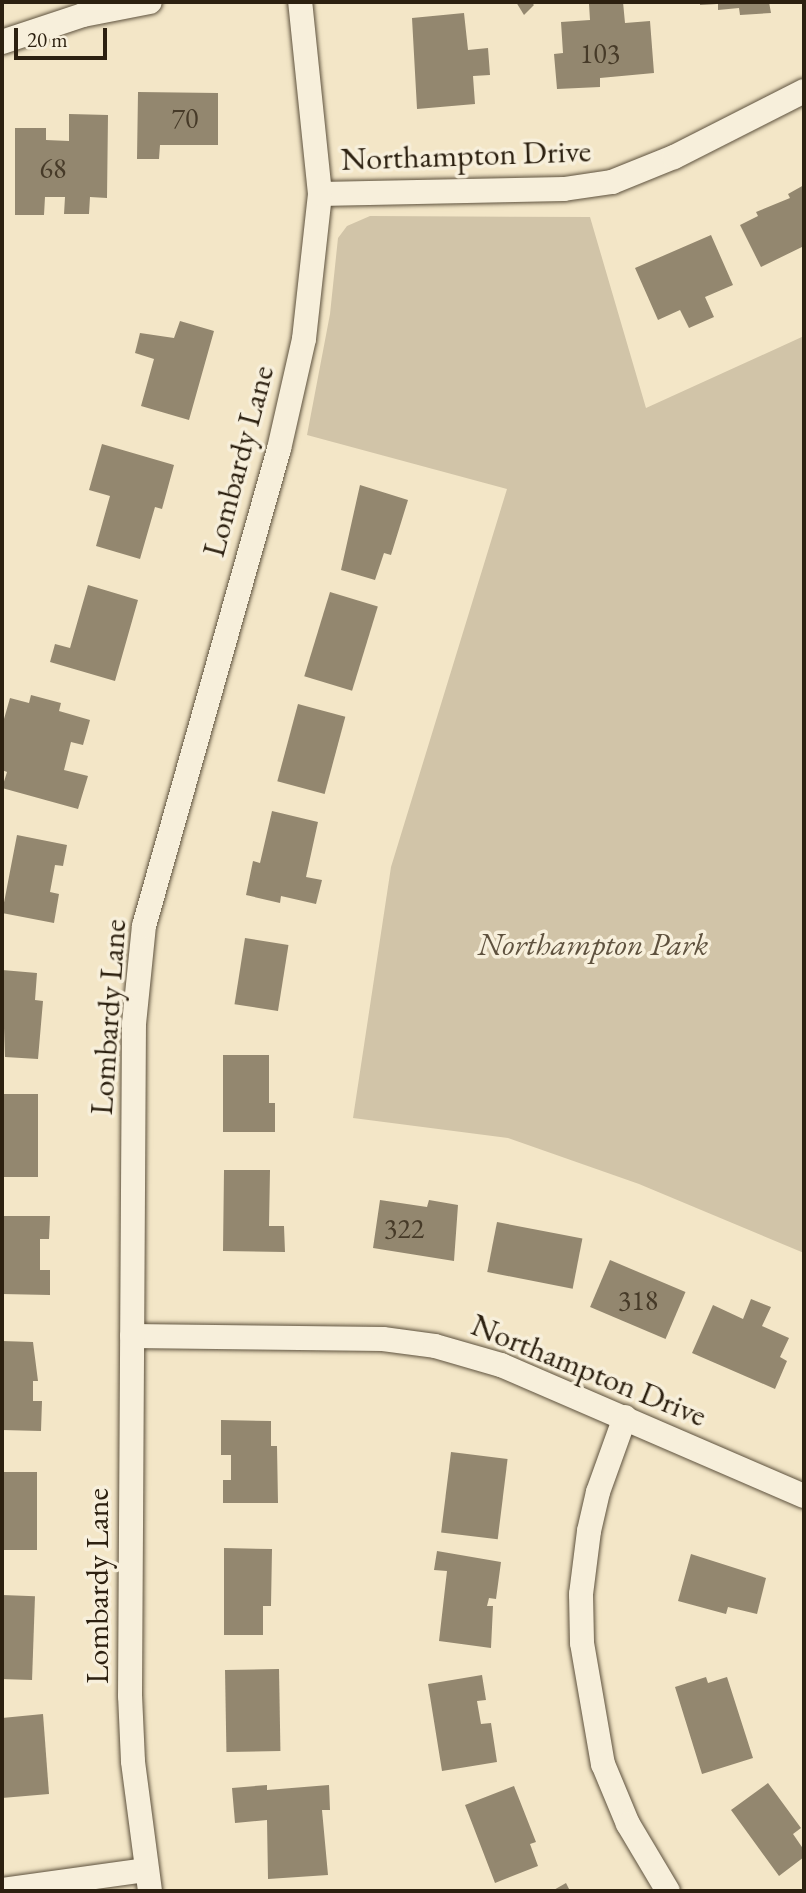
<!DOCTYPE html>
<style>
body{margin:0}
#map{position:relative;width:806px;height:1893px;overflow:hidden;background:#f3e6c7;font-family:"EB Garamond",serif}
div>[style]{position:absolute}
.green>*{inset:0;background:#d1c4a8}
.building>*{inset:0;background:#93876f;transform-origin:0 0}
.roads{filter:drop-shadow(0 0 2px #5e523e) drop-shadow(0 0 2px #5e523e)}
.street>*{height:24px;margin:-12px;padding:0 12px;transform-origin:12px;border-radius:12px;background:#f7efdb}
span{translate:-50% -50%;white-space:nowrap;text-align:center;line-height:1.15;-webkit-text-stroke:7px #f7efdb;paint-order:stroke}
.number-label{font-size:28px;color:#463a28}
.number-label span{-webkit-text-stroke-width:0}
.street-label{font-size:32px;color:#2c2010}
.park-label{font-size:32px;color:#5e513e;font-style:italic}
.frame{position:absolute;inset:0;border:4px solid #2c2010;pointer-events:none}
.scale{position:absolute;left:14px;top:28px;width:93px;height:32px;box-sizing:border-box;border:4px solid #2c2010;border-top:0;padding-left:9px;font-size:21px;line-height:24px;white-space:nowrap;color:#2c2010;-webkit-text-stroke:5px #f7efdb;paint-order:stroke}
</style>
<div id="map">
<div class="green">
<div style="clip-path:polygon(370px 216px,590px 217px,646px 408px,804px 336px,804px 1253px,639px 1184px,508px 1138px,353px 1118px,391px 867px,507px 489px,307px 435px,330px 314px,338px 238px,347px 226px)"></div>
</div>
<div class="building">
<div style="clip-path:polygon(516px 2px,531px 2px,534px 5px,524px 15px)"></div>
<div style="clip-path:polygon(623px 2px,625px 23px,650px 21px,654px 73px,600px 78px,600px 87px,557px 89px,554px 54px,563px 53px,561px 22px,590px 20px,589px 4px)"></div>
<div style="clip-path:polygon(700px 2px,717px 2px,717px 4px,700px 5px)"></div>
<div style="clip-path:polygon(718px 2px,769px 2px,771px 13px,740px 15px,739px 8px,718px 10px)"></div>
<div style="clip-path:polygon(464px 13px,468px 50px,488px 48px,490px 75px,473px 76px,475px 104px,417px 109px,412px 18px)"></div>
<div style="clip-path:polygon(138px 92px,218px 93px,218px 145px,160px 145px,159px 159px,137px 159px)"></div>
<div style="clip-path:polygon(69px 114px,108px 115px,107px 198px,90px 197px,89px 214px,64px 214px,65px 197px,45px 197px,44px 215px,15px 215px,15px 128px,46px 128px,46px 140px,69px 141px)"></div>
<div style="clip-path:polygon(804px 185px,804px 246px,761px 267px,740px 225px,758px 216px,756px 212px,790px 198px,788px 194px)"></div>
<div style="clip-path:polygon(711px 235px,733px 285px,705px 297px,714px 317px,689px 328px,680px 310px,658px 320px,635px 268px)"></div>
<div style="clip-path:polygon(180px 321px,214px 331px,189px 420px,141px 406px,154px 359px,135px 353px,140px 333px,174px 338px)"></div>
<div style="clip-path:polygon(102px 444px,174px 465px,162px 509px,155px 507px,140px 559px,96px 546px,110px 496px,89px 490px)"></div>
<div style="clip-path:polygon(360px 485px,408px 500px,391px 555px,384px 553px,375px 580px,341px 570px)"></div>
<div style="clip-path:polygon(88px 585px,138px 600px,115px 681px,50px 662px,55px 644px,70px 648px)"></div>
<div style="left:330px;top:592px;width:50px;height:88px;rotate:17deg"></div>
<div style="clip-path:polygon(31px 695px,61px 703px,59px 711px,90px 720px,83px 745px,71px 742px,64px 770px,88px 776px,78px 809px,2px 788px,7px 772px,2px 770px,2px 726px,10px 698px,29px 703px)"></div>
<div style="left:298px;top:704px;width:49px;height:80px;rotate:15deg"></div>
<div style="clip-path:polygon(272px 811px,318px 822px,306px 877px,322px 880px,316px 904px,281px 896px,280px 903px,246px 895px,253px 861px,260px 863px)"></div>
<div style="clip-path:polygon(17px 835px,67px 845px,63px 866px,55px 865px,50px 892px,59px 894px,54px 923px,2px 913px)"></div>
<div style="left:245px;top:938px;width:44px;height:67px;rotate:9deg"></div>
<div style="clip-path:polygon(2px 970px,37px 973px,35px 1000px,43px 1001px,38px 1059px,5px 1057px)"></div>
<div style="clip-path:polygon(223px 1055px,269px 1055px,269px 1103px,275px 1103px,275px 1132px,223px 1132px)"></div>
<div style="left:2px;top:1094px;width:36px;height:83px"></div>
<div style="clip-path:polygon(224px 1170px,270px 1170px,269px 1226px,284px 1226px,285px 1252px,223px 1251px)"></div>
<div style="clip-path:polygon(380px 1200px,427px 1207px,429px 1200px,458px 1205px,454px 1261px,373px 1248px)"></div>
<div style="clip-path:polygon(2px 1216px,50px 1216px,49px 1239px,40px 1239px,40px 1270px,50px 1270px,50px 1295px,2px 1294px)"></div>
<div style="left:497px;top:1222px;width:87px;height:51px;rotate:11deg"></div>
<div style="left:610px;top:1260px;width:82px;height:51px;rotate:23deg"></div>
<div style="clip-path:polygon(751px 1299px,771px 1307px,762px 1326px,789px 1338px,780px 1357px,787px 1361px,775px 1389px,692px 1353px,713px 1305px,743px 1319px)"></div>
<div style="clip-path:polygon(2px 1341px,33px 1342px,38px 1381px,33px 1381px,33px 1401px,42px 1401px,41px 1431px,2px 1430px)"></div>
<div style="clip-path:polygon(221px 1420px,271px 1421px,271px 1446px,277px 1446px,278px 1503px,223px 1503px,223px 1480px,231px 1480px,231px 1455px,221px 1455px)"></div>
<div style="left:451px;top:1452px;width:57px;height:81px;rotate:7deg"></div>
<div style="left:2px;top:1472px;width:35px;height:78px"></div>
<div style="clip-path:polygon(224px 1548px,272px 1549px,271px 1606px,263px 1606px,263px 1635px,224px 1635px)"></div>
<div style="clip-path:polygon(437px 1551px,501px 1562px,496px 1599px,489px 1598px,487px 1606px,493px 1606px,491px 1648px,439px 1641px,447px 1571px,434px 1570px)"></div>
<div style="clip-path:polygon(691px 1554px,766px 1578px,757px 1614px,728px 1607px,726px 1614px,678px 1601px)"></div>
<div style="left:2px;top:1595px;width:33px;height:84px;rotate:2deg"></div>
<div style="left:279px;top:1669px;width:82px;height:54px;rotate:89deg"></div>
<div style="clip-path:polygon(482px 1675px,486px 1700px,477px 1701px,481px 1724px,491px 1723px,497px 1762px,442px 1771px,428px 1684px)"></div>
<div style="clip-path:polygon(706px 1677px,708px 1683px,727px 1677px,753px 1758px,702px 1774px,675px 1687px)"></div>
<div style="clip-path:polygon(43px 1714px,49px 1794px,2px 1798px,2px 1718px)"></div>
<div style="clip-path:polygon(768px 1783px,801px 1828px,793px 1834px,804px 1850px,804px 1857px,779px 1876px,731px 1810px)"></div>
<div style="clip-path:polygon(267px 1785px,267px 1790px,329px 1785px,330px 1810px,322px 1810px,328px 1875px,268px 1879px,267px 1820px,235px 1823px,232px 1788px)"></div>
<div style="clip-path:polygon(514px 1786px,536px 1842px,530px 1844px,538px 1866px,495px 1883px,465px 1805px)"></div>
<div style="clip-path:polygon(566px 1883px,570px 1891px,552px 1891px)"></div>
</div>
<div class="roads">
<div class="street">
<div style="left:2px;top:42px;width:85px;rotate:-18.4deg"></div>
<div style="left:83px;top:15px;width:68px;rotate:-11deg"></div>
<div style="left:320px;top:194px;width:244px;rotate:-1.2deg"></div>
<div style="left:564px;top:189px;width:49px;rotate:-8.3deg"></div>
<div style="left:612px;top:182px;width:67px;rotate:-22deg"></div>
<div style="left:674px;top:157px;width:146px;rotate:-26.9deg"></div>
<div style="left:132px;top:1336px;width:251px;rotate:0.7deg"></div>
<div style="left:383px;top:1339px;width:52px;rotate:7.7deg"></div>
<div style="left:435px;top:1346px;width:69px;rotate:16.1deg"></div>
<div style="left:501px;top:1365px;width:330px;rotate:23.4deg"></div>
<div style="left:625px;top:1417px;width:80px;rotate:109.8deg"></div>
<div style="left:598px;top:1492px;width:40px;rotate:103deg"></div>
<div style="left:589px;top:1531px;width:64px;rotate:97.2deg"></div>
<div style="left:581px;top:1594px;width:49px;rotate:88.8deg"></div>
<div style="left:582px;top:1643px;width:123px;rotate:80.2deg"></div>
<div style="left:603px;top:1764px;width:65px;rotate:67.4deg"></div>
<div style="left:628px;top:1824px;width:78px;rotate:59.2deg"></div>
<div style="left:2px;top:1890px;width:145px;rotate:-7.9deg"></div>
<div style="left:150px;top:1891px;width:131px;rotate:-97.5deg"></div>
<div style="left:133px;top:1761px;width:65px;rotate:-92.6deg"></div>
<div style="left:130px;top:1696px;width:672px;rotate:-89.66deg"></div>
<div style="left:134px;top:1024px;width:99px;rotate:-84.2deg"></div>
<div style="left:144px;top:926px;width:496px;rotate:-74.2deg"></div>
<div style="left:279px;top:449px;width:113px;rotate:-77.2deg"></div>
<div style="left:304px;top:339px;width:146px;rotate:-83.7deg"></div>
<div style="left:320px;top:194px;width:193px;rotate:-95.9deg"></div>
</div>
</div>
<div class="number-label">
<span style="left:600px;top:53px">103</span>
<span style="left:185px;top:118px">70</span>
<span style="left:53px;top:168px">68</span>
<span style="left:404px;top:1228px">322</span>
<span style="left:638px;top:1300px">318</span>
</div>
<div class="street-label">
<span style="left:466px;top:155px;rotate:-2deg">Northampton Drive</span>
<span style="left:238px;top:461px;rotate:-75deg">Lombardy Lane</span>
<span style="left:108px;top:1017px;rotate:-86deg">Lombardy Lane</span>
<span style="left:589px;top:1370px;rotate:22deg">Northampton Drive</span>
<span style="left:97px;top:1586px;rotate:-90deg">Lombardy Lane</span>
</div>
<div class="park-label">
<span style="left:593px;top:944px">Northampton Park</span>
</div>
<div class="frame"></div>
<div class="scale">20 m</div>
</div>
